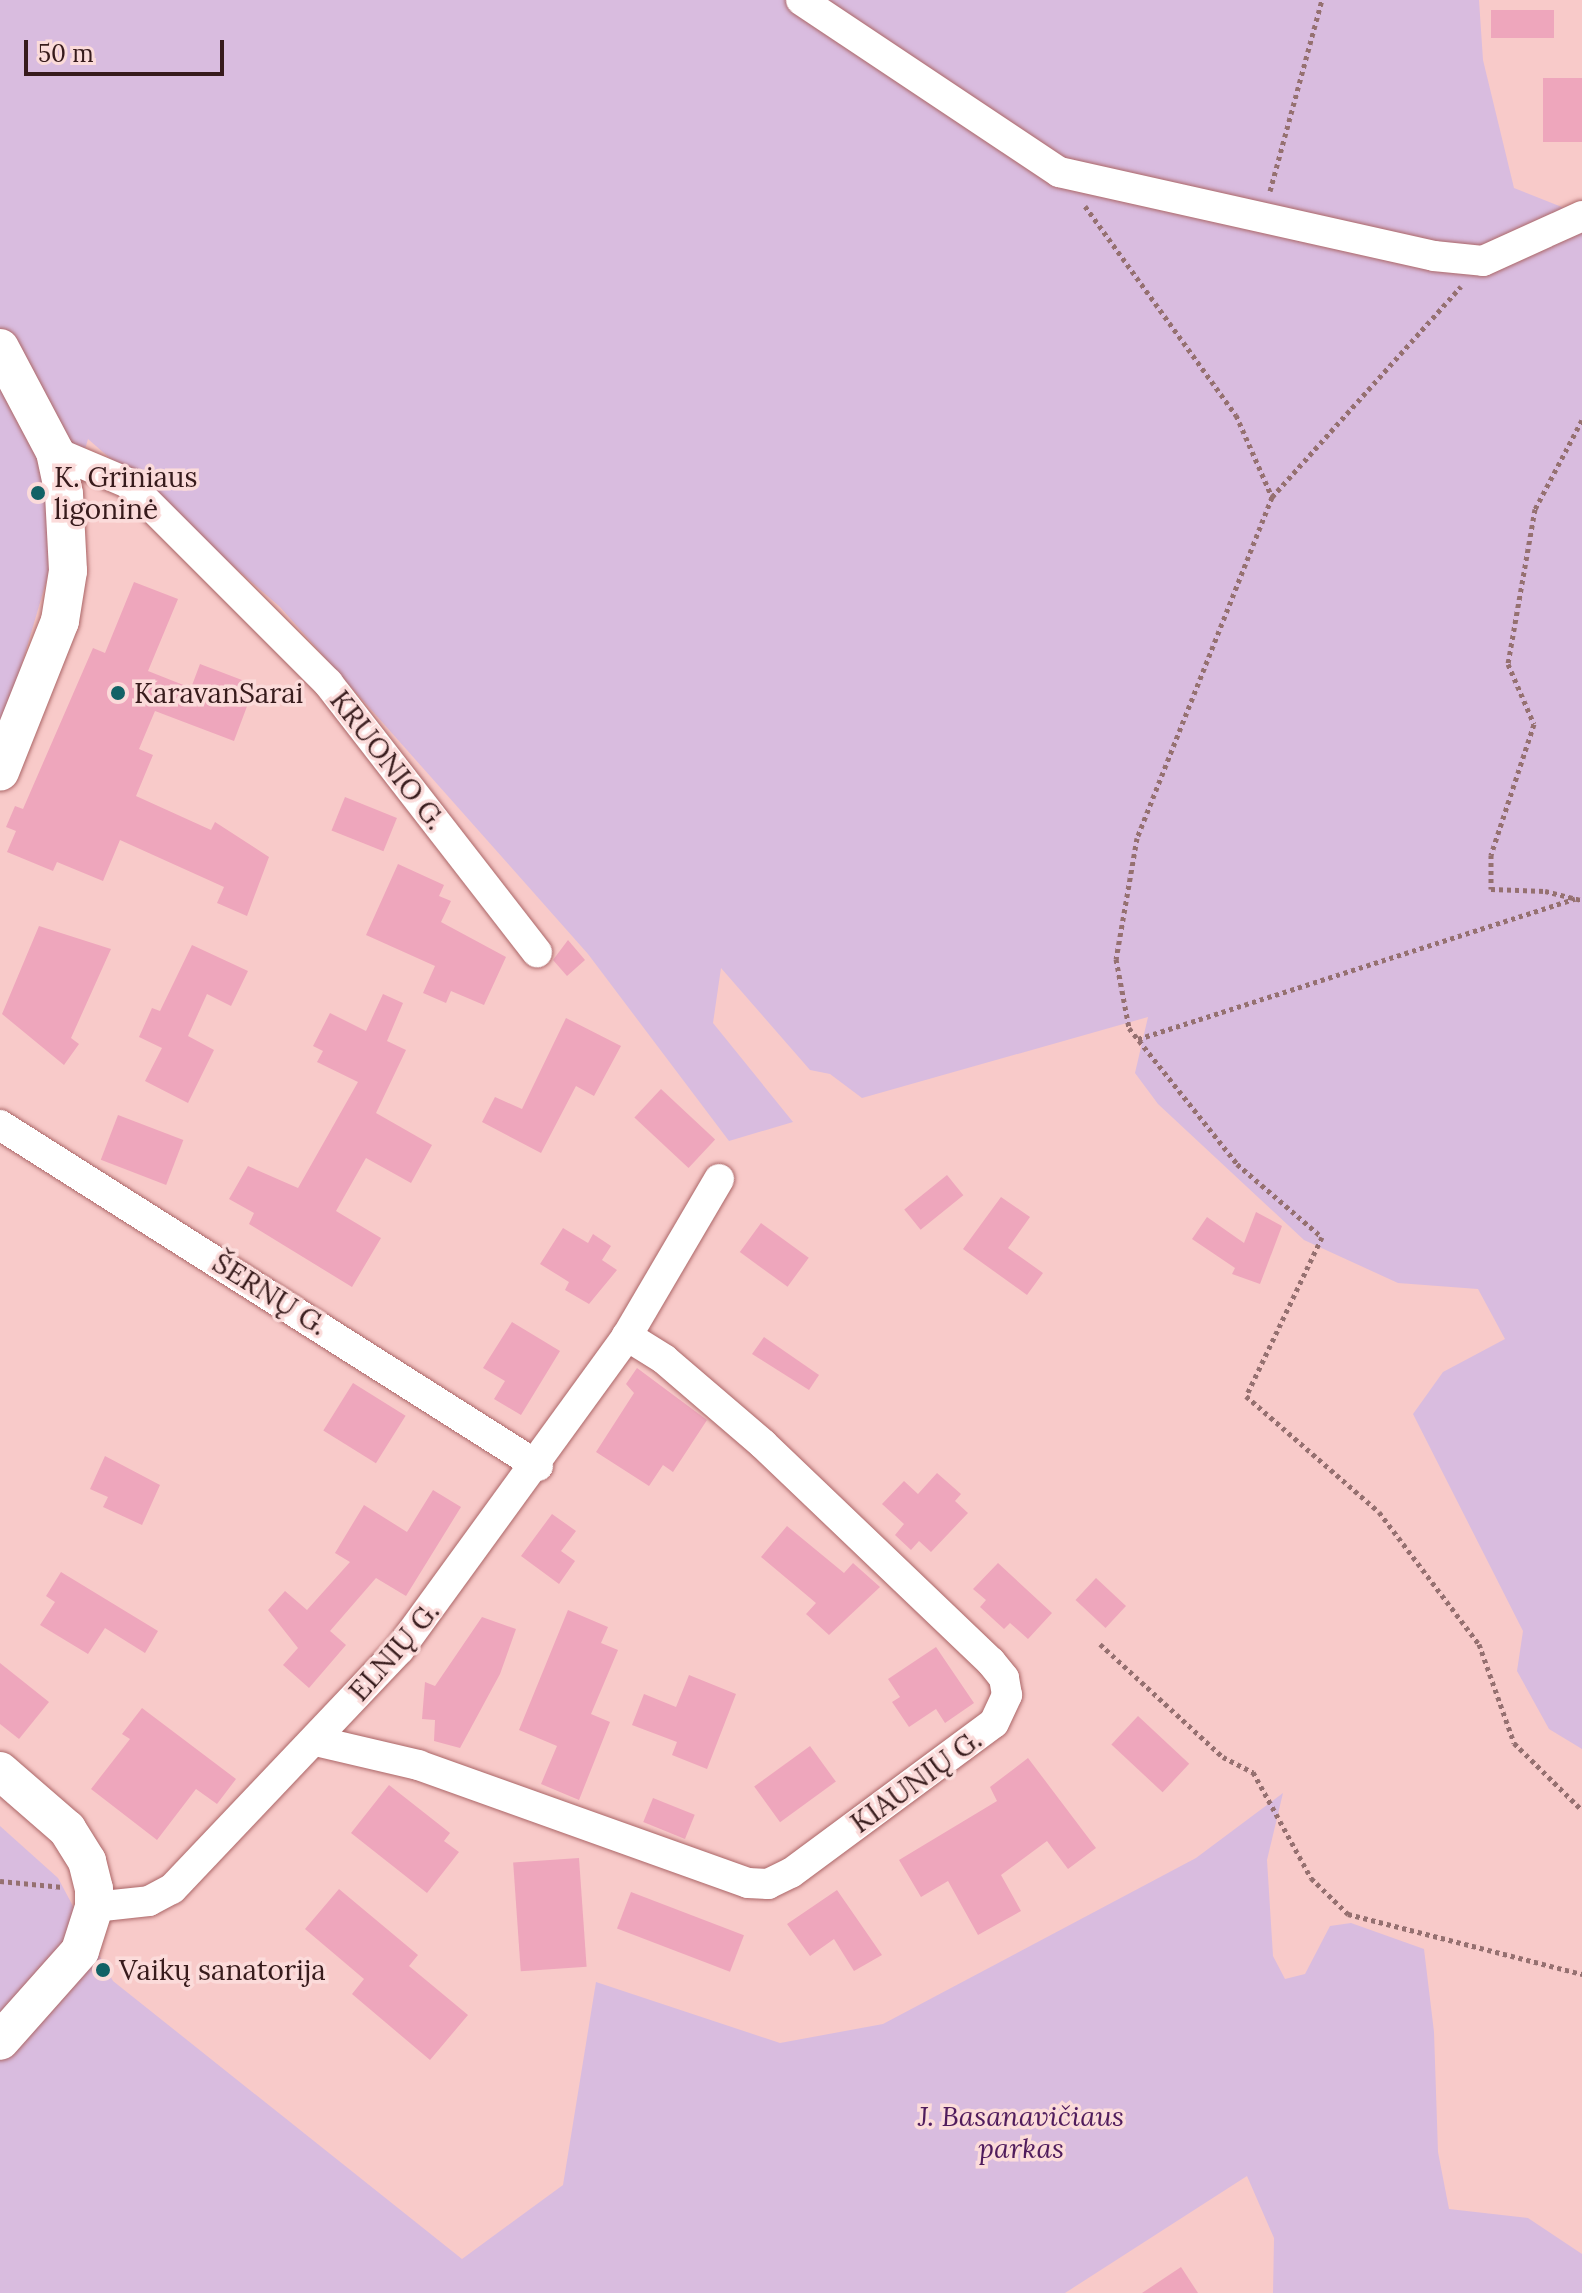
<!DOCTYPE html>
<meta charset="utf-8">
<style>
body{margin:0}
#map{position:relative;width:1582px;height:2293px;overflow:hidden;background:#f8cac9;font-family:Lora,serif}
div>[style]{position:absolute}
.green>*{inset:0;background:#d9bcdf}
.building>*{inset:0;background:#eea6bc;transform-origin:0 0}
.path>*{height:5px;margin-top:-2.5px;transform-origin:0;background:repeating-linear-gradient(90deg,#957070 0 4px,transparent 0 8px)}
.roads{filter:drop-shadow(0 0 2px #ab6667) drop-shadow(0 0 2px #ab6667)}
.minor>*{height:30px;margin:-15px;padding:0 15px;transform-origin:15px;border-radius:15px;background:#fff}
.tertiary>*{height:38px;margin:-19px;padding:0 19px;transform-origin:19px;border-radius:19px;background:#fff}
.dots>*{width:22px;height:22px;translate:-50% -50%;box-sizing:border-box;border:4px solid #fbdbda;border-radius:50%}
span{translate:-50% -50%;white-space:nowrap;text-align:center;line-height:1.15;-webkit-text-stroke:7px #fbdbda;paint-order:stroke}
.poi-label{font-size:28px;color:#371b1c}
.left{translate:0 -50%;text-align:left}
.street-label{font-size:28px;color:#371b1c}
.park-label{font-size:28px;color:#501c5c;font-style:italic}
.scale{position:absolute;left:24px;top:40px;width:200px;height:36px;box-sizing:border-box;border:4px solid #371b1c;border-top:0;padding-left:10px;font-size:24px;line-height:28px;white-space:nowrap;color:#371b1c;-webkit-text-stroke:6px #fbdbda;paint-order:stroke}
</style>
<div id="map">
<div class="green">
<div style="clip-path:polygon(0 0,1479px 0,1483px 60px,1514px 188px,1582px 215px,1582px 1749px,1549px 1729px,1517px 1671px,1523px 1631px,1413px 1414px,1443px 1372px,1505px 1339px,1478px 1289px,1398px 1283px,1304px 1240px,1158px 1104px,1135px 1073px,1148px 1017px,862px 1098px,830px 1074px,810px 1070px,721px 968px,713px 1023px,793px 1122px,729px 1141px,588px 954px,280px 607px,88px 439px,0 739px)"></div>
<div style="clip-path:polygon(1283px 1793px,1267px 1860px,1273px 1956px,1285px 1979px,1305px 1974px,1330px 1926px,1351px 1923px,1424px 1949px,1434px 2032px,1438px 2152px,1449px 2209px,1528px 2218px,1582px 2254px,1582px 2293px,1273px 2293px,1274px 2238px,1247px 2176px,1065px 2293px,0 2293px,0 1826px,58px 1878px,113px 1981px,462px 2259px,563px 2185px,596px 1982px,780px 2043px,883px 2024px,1196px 1858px)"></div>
</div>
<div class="building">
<div style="left:1491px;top:10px;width:63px;height:28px"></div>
<div style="left:1582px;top:78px;width:64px;height:39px;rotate:90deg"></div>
<div style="clip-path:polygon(134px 582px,178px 599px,148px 671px,191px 688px,200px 664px,255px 685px,234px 741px,155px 711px,139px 749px,153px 755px,136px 796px,211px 830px,215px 822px,269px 857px,247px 916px,217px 903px,224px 887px,120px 840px,103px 881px,57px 862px,53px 871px,7px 852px,16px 831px,6px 827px,15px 806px,23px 809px,93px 648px,105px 653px)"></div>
<div style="left:345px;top:797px;width:56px;height:36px;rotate:22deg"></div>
<div style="clip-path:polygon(398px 864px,444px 885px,439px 896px,451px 901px,441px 922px,506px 957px,484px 1005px,451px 991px,446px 1003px,423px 993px,435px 966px,366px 935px)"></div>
<div style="clip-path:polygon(39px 926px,111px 949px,71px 1038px,79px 1044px,64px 1065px,2px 1014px)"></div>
<div style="clip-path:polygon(568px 940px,585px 960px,567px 976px,553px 960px)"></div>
<div style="clip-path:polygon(192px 945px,248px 971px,231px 1006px,207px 994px,188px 1036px,214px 1050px,188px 1103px,145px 1081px,162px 1048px,139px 1037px,152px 1008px,160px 1011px)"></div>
<div style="clip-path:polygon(383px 994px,403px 1003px,387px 1041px,406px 1050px,376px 1113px,432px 1145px,411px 1183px,366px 1158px,336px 1211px,381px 1238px,352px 1287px,249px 1224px,254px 1213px,229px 1199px,248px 1166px,298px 1188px,358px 1082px,317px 1062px,323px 1051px,313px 1046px,330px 1013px,366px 1031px)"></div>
<div style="clip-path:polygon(566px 1018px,621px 1046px,594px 1096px,576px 1086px,541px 1153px,482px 1122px,495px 1097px,522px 1109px)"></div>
<div style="left:661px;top:1089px;width:74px;height:39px;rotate:43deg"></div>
<div style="left:118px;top:1115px;width:70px;height:48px;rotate:21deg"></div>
<div style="left:947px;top:1175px;width:26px;height:55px;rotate:51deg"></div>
<div style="clip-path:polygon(1001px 1197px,1030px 1217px,1008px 1248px,1043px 1273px,1027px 1295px,963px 1249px)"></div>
<div style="clip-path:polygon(1256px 1212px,1282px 1226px,1260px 1284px,1232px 1274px,1235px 1268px,1192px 1239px,1207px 1217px,1244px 1243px)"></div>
<div style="left:761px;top:1223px;width:59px;height:36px;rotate:36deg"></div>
<div style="clip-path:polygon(563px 1228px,588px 1243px,593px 1234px,611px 1246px,602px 1260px,617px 1270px,589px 1304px,565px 1290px,569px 1282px,540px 1264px)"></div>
<div style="clip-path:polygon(512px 1322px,560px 1351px,521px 1415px,494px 1399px,505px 1381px,483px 1368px)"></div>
<div style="clip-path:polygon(764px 1337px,819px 1375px,809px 1390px,752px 1354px)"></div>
<div style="clip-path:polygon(637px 1368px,707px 1420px,673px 1472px,663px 1465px,649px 1486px,596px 1452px,634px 1393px,626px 1384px)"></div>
<div style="left:353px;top:1383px;width:62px;height:56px;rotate:32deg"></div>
<div style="clip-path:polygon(105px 1456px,160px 1485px,142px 1525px,103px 1507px,108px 1497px,90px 1489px)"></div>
<div style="clip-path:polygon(937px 1473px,961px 1494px,955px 1501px,968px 1513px,931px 1552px,919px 1541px,911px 1550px,895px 1535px,904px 1524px,882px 1504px,904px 1481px,918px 1494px)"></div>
<div style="clip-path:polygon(433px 1490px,461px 1507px,406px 1596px,376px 1578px,330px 1631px,346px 1645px,309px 1688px,283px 1665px,298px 1648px,268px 1610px,285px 1591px,307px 1610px,350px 1562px,335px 1553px,364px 1505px,407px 1532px)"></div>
<div style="clip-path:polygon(552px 1514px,576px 1531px,561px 1551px,575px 1561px,559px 1584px,521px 1556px)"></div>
<div style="clip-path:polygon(787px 1526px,844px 1573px,853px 1563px,880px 1587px,829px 1635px,806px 1614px,816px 1603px,761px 1557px)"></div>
<div style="clip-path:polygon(998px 1563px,1052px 1613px,1028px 1639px,1010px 1623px,1004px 1629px,980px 1607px,986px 1600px,973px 1589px)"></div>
<div style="clip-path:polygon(61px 1572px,158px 1631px,145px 1653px,105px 1628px,88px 1654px,40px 1625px,55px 1602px,46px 1596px)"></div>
<div style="left:1096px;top:1578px;width:41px;height:30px;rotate:43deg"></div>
<div style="clip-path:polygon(568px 1610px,608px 1627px,601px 1643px,618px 1650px,591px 1714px,610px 1722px,579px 1800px,541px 1784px,557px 1746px,519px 1730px)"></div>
<div style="clip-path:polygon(482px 1617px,516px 1629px,500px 1674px,460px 1748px,434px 1741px,435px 1720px,422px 1719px,425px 1682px,435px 1686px)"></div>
<div style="clip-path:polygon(936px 1647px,974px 1703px,945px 1723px,936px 1709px,909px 1727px,892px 1702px,900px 1697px,888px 1679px)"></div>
<div style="clip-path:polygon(0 1663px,49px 1702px,19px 1739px,0 1724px)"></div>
<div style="clip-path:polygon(689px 1675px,736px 1694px,707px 1769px,672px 1755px,677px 1742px,632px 1725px,644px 1694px,676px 1707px)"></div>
<div style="clip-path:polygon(142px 1708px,236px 1779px,217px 1804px,196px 1789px,157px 1840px,91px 1789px,130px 1739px,122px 1734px)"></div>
<div style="left:1138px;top:1716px;width:70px;height:39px;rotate:43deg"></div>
<div style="left:810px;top:1746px;width:44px;height:69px;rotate:54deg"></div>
<div style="clip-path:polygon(1028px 1758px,1096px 1848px,1068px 1869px,1047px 1841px,1001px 1875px,1021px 1911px,978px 1935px,948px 1881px,921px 1897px,899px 1860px,997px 1801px,990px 1787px)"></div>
<div style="clip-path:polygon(389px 1785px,450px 1833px,444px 1841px,459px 1852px,427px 1893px,351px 1833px)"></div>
<div style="left:653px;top:1798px;width:45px;height:26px;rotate:22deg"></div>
<div style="left:579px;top:1858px;width:109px;height:66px;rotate:86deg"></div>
<div style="clip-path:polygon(339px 1889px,418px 1955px,409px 1966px,468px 2015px,430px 2060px,352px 1994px,364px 1979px,305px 1929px)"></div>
<div style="clip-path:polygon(837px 1890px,882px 1955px,854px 1971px,834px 1939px,810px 1956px,787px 1924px)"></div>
<div style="left:631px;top:1892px;width:121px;height:39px;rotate:21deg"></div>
<div style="clip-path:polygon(1181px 2267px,1198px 2293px,1142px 2293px)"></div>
</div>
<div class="path">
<div style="left:1270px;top:191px;width:198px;rotate:-74.8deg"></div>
<div style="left:1085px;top:206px;width:258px;rotate:54.2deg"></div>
<div style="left:1236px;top:415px;width:90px;rotate:66.3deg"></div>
<div style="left:1272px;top:497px;width:367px;rotate:111.6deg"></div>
<div style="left:1137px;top:838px;width:123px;rotate:99.8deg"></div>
<div style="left:1116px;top:959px;width:70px;rotate:79.3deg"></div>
<div style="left:1129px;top:1028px;width:174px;rotate:51.5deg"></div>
<div style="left:1237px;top:1164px;width:112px;rotate:40.7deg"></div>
<div style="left:1322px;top:1237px;width:176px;rotate:115.5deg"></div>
<div style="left:1246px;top:1396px;width:176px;rotate:41.1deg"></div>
<div style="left:1379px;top:1512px;width:166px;rotate:52.9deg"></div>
<div style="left:1479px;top:1644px;width:105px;rotate:70.5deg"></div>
<div style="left:1514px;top:1743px;width:95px;rotate:44.6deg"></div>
<div style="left:1582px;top:420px;width:101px;rotate:117.8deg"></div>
<div style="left:1535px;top:509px;width:157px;rotate:99.9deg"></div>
<div style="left:1508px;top:664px;width:65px;rotate:66.6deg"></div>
<div style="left:1534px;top:724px;width:138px;rotate:108.2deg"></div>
<div style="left:1491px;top:855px;width:34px;rotate:90deg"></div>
<div style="left:1491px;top:889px;width:54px;rotate:2.1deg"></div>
<div style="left:1545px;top:891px;width:38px;rotate:14deg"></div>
<div style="left:1272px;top:497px;width:283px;rotate:-48.1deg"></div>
<div style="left:1138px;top:1039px;width:459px;rotate:-17.8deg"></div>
<div style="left:1100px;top:1644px;width:167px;rotate:42.6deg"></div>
<div style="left:1223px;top:1757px;width:34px;rotate:27deg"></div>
<div style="left:1253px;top:1772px;width:121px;rotate:61.3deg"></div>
<div style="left:1311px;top:1878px;width:52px;rotate:44.2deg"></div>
<div style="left:1348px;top:1914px;width:242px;rotate:14.4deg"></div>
<div style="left:0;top:1881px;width:63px;rotate:5.4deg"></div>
</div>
<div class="roads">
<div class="minor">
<div style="left:801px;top:0;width:310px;rotate:33.7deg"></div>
<div style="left:1059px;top:172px;width:384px;rotate:12.6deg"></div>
<div style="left:1434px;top:256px;width:49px;rotate:5.8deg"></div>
<div style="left:1483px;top:261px;width:109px;rotate:-24.4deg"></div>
<div style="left:55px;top:452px;width:79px;rotate:23deg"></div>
<div style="left:128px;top:483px;width:283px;rotate:45deg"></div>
<div style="left:328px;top:683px;width:341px;rotate:52.2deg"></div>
<div style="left:0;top:1125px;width:637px;rotate:32.37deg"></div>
<div style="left:316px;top:1741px;width:105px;rotate:13.2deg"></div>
<div style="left:418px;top:1765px;width:350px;rotate:19.7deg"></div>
<div style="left:748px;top:1883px;width:20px;rotate:3deg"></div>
<div style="left:768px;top:1884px;width:25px;rotate:-26deg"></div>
<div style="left:791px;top:1873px;width:252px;rotate:-36.5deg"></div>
<div style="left:994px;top:1723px;width:31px;rotate:-65deg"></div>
<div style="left:1007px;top:1695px;width:17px;rotate:-100deg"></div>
<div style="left:1004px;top:1678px;width:21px;rotate:-129deg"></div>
<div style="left:991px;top:1662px;width:315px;rotate:-136.3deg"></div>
<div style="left:763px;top:1444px;width:130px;rotate:-139.4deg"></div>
<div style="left:664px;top:1359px;width:44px;rotate:-148.1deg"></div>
<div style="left:94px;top:1907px;width:55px;rotate:-6.2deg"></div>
<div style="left:149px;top:1901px;width:26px;rotate:-28deg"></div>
<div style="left:172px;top:1889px;width:330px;rotate:-46.5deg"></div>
<div style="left:399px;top:1650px;width:388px;rotate:-54deg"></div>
<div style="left:627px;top:1336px;width:182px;rotate:-59.6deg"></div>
</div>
<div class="tertiary">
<div style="left:0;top:348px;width:118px;rotate:62.1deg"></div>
<div style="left:55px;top:452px;width:43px;rotate:77.9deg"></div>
<div style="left:64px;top:494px;width:77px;rotate:87deg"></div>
<div style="left:68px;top:571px;width:51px;rotate:99.1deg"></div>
<div style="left:60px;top:621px;width:162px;rotate:111.7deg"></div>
<div style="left:0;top:1771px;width:89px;rotate:40.9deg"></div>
<div style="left:67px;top:1829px;width:38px;rotate:58deg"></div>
<div style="left:87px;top:1861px;width:29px;rotate:76deg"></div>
<div style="left:94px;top:1889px;width:18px;rotate:90deg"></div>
<div style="left:94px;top:1907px;width:46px;rotate:107.7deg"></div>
<div style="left:80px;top:1951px;width:120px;rotate:131.6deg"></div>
</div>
</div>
<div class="dots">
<div style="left:38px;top:493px;background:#126266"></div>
<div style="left:118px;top:693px;background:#126266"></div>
<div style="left:103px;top:1970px;background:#126266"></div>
</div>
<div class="poi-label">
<span class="left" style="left:54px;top:493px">K. Griniaus<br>ligoninė</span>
<span class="left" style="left:134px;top:693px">KaravanSarai</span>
<span class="left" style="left:119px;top:1970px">Vaikų sanatorija</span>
</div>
<div class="street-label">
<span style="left:388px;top:760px;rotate:52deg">KRUONIO G.</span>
<span style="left:270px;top:1294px;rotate:32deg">ŠERNŲ G.</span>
<span style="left:394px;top:1651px;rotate:-49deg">ELNIŲ G.</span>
<span style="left:916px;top:1781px;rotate:-36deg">KIAUNIŲ G.</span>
</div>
<div class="park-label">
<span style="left:1021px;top:2132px">J. Basanavičiaus<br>parkas</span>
</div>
<div class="scale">50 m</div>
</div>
